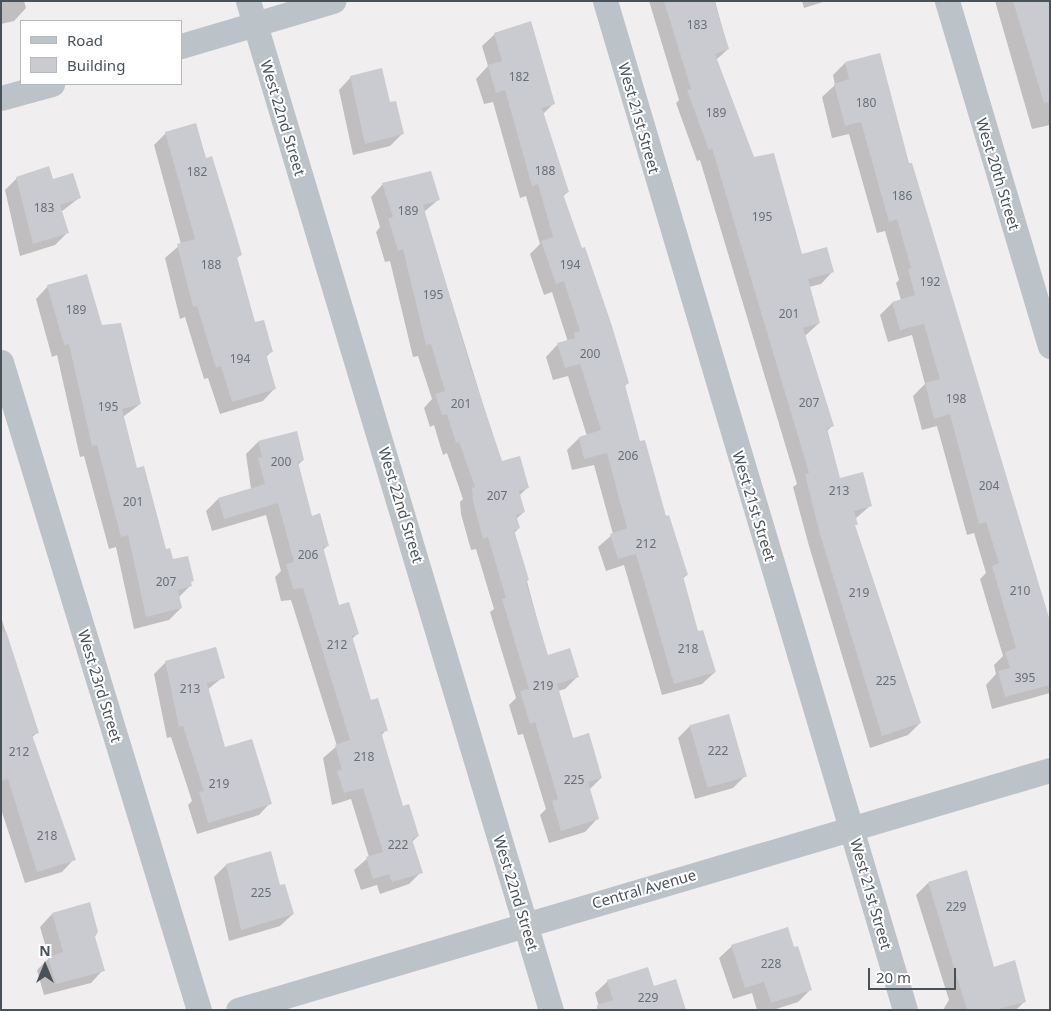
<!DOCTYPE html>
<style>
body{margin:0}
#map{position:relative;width:1051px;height:1011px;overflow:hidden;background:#f0eeee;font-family:"Noto Sans",sans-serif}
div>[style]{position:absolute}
.shadow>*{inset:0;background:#0003}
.building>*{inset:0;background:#c9cbd0;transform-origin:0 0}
.minor>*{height:25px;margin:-12.5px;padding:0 12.5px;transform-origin:12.5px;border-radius:12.5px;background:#bbc3c9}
span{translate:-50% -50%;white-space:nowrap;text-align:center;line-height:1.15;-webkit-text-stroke:4px #fff;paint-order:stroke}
.number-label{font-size:12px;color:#687077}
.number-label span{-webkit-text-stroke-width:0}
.street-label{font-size:15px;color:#485259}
.frame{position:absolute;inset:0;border:2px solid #485259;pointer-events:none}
.legend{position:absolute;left:20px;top:20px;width:162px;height:65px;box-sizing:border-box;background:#fff;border:1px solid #b6babd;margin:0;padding:6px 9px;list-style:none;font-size:15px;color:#485259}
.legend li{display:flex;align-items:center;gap:10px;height:25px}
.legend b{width:25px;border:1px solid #b6babd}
.north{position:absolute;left:20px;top:941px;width:50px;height:50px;-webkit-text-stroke:4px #fff;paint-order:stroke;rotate:0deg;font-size:14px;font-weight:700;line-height:20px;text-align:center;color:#485259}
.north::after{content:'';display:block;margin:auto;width:18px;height:22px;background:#485259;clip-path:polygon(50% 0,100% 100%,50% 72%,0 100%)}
.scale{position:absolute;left:868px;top:968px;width:88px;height:22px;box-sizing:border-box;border:2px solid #485259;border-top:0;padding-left:6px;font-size:15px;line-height:18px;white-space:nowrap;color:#485259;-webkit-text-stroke:4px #fff;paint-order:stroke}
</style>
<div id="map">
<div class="shadow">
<div style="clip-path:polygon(1px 1px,24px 1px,26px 8px,14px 21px,1px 24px)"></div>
<div style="clip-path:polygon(649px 1px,715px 1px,728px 49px,716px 60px,753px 159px,801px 255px,833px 271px,821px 284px,809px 287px,819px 323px,805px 336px,833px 425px,827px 431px,839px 479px,870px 506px,855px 519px,854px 527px,920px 723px,908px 735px,870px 748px,809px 546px,793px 487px,797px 484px,700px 160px,697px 161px,676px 103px,679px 100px)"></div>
<div style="clip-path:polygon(802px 1px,826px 1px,804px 8px)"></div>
<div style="clip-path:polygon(995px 1px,1050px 1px,1050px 125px,1032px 129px)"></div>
<div style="clip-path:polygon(495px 34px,554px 103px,543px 114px,568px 192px,562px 197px,628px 383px,624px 387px,639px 443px,687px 575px,682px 579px,697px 632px,715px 672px,702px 684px,662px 695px,624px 565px,606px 571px,598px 547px,613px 534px,594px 465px,572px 470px,567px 450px,579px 438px,587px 436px,568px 376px,553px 380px,546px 357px,558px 344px,568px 342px,552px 292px,544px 295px,530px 254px,540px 244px,526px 196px,520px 198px,493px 102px,484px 104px,476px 79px,488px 66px,482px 46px)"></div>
<div style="clip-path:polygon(845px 63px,908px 165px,1050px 636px,1050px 693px,992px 709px,986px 685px,996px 674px,994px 665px,1003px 656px,980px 579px,986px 573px,974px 533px,967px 535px,937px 426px,922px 430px,913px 396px,925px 384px,912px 335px,888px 342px,880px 315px,892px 303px,901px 300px,896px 283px,899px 280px,885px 231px,877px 233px,849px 134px,832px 138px,822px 97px,835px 85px,833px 75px)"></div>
<div style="clip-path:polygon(351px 77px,389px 104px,403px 133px,390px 146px,353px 155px,339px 90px)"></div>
<div style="clip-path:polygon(166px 133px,205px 159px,240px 255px,236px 259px,254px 324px,272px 351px,266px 357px,275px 388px,263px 401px,220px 414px,208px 378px,204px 379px,185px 317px,180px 319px,165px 258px,181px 244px,154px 145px)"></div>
<div style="clip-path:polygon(17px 178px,52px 181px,79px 198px,61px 212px,68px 232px,55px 245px,20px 256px,5px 190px)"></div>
<div style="clip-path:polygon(383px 184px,439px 199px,424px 212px,501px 463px,527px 488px,519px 496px,524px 512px,516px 519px,519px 528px,514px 533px,547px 656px,577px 677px,565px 689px,558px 691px,572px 739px,601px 778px,589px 790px,597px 819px,585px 832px,549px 843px,540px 815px,546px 809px,523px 734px,518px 735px,509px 705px,516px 698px,490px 612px,494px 609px,476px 549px,471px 550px,461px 514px,460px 502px,463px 499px,447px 453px,443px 455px,434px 425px,430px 427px,424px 408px,432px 399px,418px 356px,413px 357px,390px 261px,385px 262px,376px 232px,380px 227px,371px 197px)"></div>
<div style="clip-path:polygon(48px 286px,101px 327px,140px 404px,123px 417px,136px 470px,165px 550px,190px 586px,178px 598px,181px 608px,169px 620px,134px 629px,116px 547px,109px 549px,84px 456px,80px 457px,57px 355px,52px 357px,36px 299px)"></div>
<div style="clip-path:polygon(258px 442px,303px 460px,298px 465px,311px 517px,327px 546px,323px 550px,338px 607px,357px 634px,352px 639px,370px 701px,386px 730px,381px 736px,402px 808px,418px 836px,412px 842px,421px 872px,409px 884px,380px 894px,377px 885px,361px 890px,354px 870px,369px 857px,351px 799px,332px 805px,323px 758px,337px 746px,291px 600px,281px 601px,275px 577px,281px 571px,266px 515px,212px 531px,206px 511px,218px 499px,251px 489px,246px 454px)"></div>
<div style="clip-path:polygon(1px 617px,37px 733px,31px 738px,74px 859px,62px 872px,25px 883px,1px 809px)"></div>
<div style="clip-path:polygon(166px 662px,223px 677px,207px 690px,224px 749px,270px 803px,259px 815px,197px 834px,188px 805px,192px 801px,171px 737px,167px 738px,154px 674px)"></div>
<div style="clip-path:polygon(690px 726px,745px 776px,733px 788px,695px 799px,678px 738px)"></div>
<div style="clip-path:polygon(226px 865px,279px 887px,293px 914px,280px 926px,229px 941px,214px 877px)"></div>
<div style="clip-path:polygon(928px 883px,993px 969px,1024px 1002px,1016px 1010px,943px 1010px,949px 1000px,916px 895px)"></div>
<div style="clip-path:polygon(52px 914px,103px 970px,91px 983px,44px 995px,37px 970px,49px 958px,40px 927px)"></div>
<div style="clip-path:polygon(732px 946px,794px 948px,811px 989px,798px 1002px,773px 1010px,757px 1010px,752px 993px,733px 999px,719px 958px)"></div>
<div style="clip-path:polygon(608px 981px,653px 988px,600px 1010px,595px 993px)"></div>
</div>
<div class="building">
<div style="clip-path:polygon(664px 1px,714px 1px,729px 49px,715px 54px,754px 157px,774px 153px,802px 254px,827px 247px,834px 272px,808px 279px,820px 323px,803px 328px,834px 426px,827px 428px,840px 478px,863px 472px,872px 506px,854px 511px,858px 525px,855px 525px,921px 723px,882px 736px,820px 534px,805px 474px,809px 473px,712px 148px,709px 150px,687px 90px,691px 89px)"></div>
<div style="clip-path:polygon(1013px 1px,1050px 1px,1050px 102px,1044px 103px)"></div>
<div style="clip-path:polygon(531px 21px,555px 104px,542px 108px,569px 192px,563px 194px,582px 248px,585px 247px,612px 326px,629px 383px,625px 385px,640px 441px,645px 440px,666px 516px,669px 515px,688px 575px,683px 576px,698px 631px,703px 630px,716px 672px,674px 684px,636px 554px,618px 559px,610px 534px,627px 528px,607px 453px,584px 459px,579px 437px,601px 430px,580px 364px,565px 368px,557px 343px,575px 338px,574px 333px,580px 331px,564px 281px,556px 284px,541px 241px,553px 237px,538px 184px,532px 186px,505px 90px,496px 93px,488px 65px,502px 61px,494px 33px)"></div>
<div style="clip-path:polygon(880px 53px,909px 163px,912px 163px,1050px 621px,1050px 685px,1005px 697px,998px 671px,1010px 668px,1005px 652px,1016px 648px,992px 566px,999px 563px,986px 522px,979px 524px,950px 414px,934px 419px,925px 383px,940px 379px,924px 324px,900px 330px,892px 302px,915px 295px,908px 269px,911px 268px,897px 219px,889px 222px,861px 122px,845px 126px,834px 84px,849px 79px,845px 62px)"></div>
<div style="clip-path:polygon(382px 68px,390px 102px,396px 101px,404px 134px,365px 144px,350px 76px)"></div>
<div style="clip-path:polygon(196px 123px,206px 158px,212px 156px,233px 224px,242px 255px,237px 257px,255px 322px,264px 320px,273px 352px,266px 354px,276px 389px,232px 402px,221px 366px,216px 368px,197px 306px,193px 307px,177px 244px,195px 239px,165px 132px)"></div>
<div style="clip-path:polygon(49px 166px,53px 179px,73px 173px,81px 198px,60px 205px,69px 233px,33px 244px,16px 177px)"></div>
<div style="clip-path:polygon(431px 171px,440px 200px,423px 205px,470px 365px,502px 461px,520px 456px,529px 488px,519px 491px,525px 512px,516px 515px,520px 528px,514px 530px,529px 580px,526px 582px,548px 655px,570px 648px,579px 677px,557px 684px,573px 738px,589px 733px,602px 778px,588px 782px,599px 819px,561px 831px,552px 801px,558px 799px,535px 722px,530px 724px,520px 691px,529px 689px,502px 599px,506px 598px,488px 537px,483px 539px,473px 501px,472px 488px,475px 487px,459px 442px,456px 443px,447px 414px,442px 415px,435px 394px,445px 391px,431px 344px,426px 345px,403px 249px,398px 251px,388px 218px,393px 217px,382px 183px)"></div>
<div style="clip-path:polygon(87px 274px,102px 325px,121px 323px,141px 404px,122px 409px,137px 468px,144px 466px,166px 549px,170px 548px,173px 559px,188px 556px,194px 581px,191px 582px,192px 586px,178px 590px,182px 608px,146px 617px,128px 535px,121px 537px,97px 445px,92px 446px,69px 344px,64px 345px,47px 285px)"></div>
<div style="clip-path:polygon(297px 431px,304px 460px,298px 462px,312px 516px,320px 513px,329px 546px,323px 547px,339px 605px,349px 602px,359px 634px,352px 636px,371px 700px,378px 698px,388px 731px,381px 732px,403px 806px,409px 804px,419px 836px,412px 839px,423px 873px,392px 882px,389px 874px,373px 879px,366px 857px,383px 852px,363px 788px,344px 793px,337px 771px,342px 770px,335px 745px,350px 740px,303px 588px,293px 589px,286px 564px,294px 562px,278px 503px,224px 519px,218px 498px,265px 484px,258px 458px,262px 457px,258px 441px)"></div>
<div style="clip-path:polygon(6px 631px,39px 733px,32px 735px,76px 860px,37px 872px,8px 779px,1px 781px,1px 632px)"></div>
<div style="clip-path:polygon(216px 647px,225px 678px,207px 683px,225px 747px,252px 739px,272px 804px,208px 823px,199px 792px,204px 791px,183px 726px,179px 727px,165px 661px)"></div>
<div style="left:729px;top:714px;width:65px;height:41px;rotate:74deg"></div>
<div style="clip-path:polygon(271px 851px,280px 885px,285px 884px,294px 914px,241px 930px,226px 864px)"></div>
<div style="clip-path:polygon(967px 870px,994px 967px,1015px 960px,1026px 1002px,994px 1010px,967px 1010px,928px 882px)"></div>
<div style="clip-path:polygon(90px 902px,98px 932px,95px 937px,105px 971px,56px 984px,48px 957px,63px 952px,52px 913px)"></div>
<div style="clip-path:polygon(788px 927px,794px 947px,798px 946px,812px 990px,771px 1003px,764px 982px,745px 988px,731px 945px)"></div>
<div style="clip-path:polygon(648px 967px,654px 986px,676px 979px,686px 1010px,597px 1010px,597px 1005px,613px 1000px,607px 980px)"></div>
</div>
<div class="minor">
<div style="left:248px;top:1px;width:1054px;rotate:73.29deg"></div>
<div style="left:605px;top:1px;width:1053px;rotate:73.44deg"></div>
<div style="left:947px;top:1px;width:360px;rotate:73.4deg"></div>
<div style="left:181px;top:46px;width:159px;rotate:-16.5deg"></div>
<div style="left:1px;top:98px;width:53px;rotate:-15.4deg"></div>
<div style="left:1px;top:362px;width:678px;rotate:73.01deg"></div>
<div style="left:238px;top:1010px;width:847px;rotate:-16.47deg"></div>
</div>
<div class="number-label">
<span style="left:697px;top:25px">183</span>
<span style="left:519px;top:77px">182</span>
<span style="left:866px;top:103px">180</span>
<span style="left:716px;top:113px">189</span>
<span style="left:545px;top:171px">188</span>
<span style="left:197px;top:172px">182</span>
<span style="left:902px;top:196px">186</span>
<span style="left:44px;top:208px">183</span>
<span style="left:408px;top:211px">189</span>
<span style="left:762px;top:217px">195</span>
<span style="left:211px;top:265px">188</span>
<span style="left:570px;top:265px">194</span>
<span style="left:930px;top:282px">192</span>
<span style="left:433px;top:295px">195</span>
<span style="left:76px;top:310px">189</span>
<span style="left:789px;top:314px">201</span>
<span style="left:590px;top:354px">200</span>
<span style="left:240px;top:359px">194</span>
<span style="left:956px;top:399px">198</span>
<span style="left:809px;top:403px">207</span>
<span style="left:461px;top:404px">201</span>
<span style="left:108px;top:407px">195</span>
<span style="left:628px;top:456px">206</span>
<span style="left:281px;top:462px">200</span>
<span style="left:989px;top:486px">204</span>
<span style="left:839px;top:491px">213</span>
<span style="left:497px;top:496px">207</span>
<span style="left:133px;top:502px">201</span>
<span style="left:646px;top:544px">212</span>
<span style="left:308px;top:555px">206</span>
<span style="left:166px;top:582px">207</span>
<span style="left:1020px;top:591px">210</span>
<span style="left:859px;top:593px">219</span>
<span style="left:337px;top:645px">212</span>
<span style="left:688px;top:649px">218</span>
<span style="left:1025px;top:678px">395</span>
<span style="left:886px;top:681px">225</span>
<span style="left:543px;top:686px">219</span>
<span style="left:190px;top:689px">213</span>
<span style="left:718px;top:751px">222</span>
<span style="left:19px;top:752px">212</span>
<span style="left:364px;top:757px">218</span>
<span style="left:574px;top:780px">225</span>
<span style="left:219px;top:784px">219</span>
<span style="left:47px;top:836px">218</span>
<span style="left:398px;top:845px">222</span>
<span style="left:261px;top:893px">225</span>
<span style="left:956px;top:907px">229</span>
<span style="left:771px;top:964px">228</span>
<span style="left:648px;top:998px">229</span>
</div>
<div class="street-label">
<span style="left:283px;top:118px;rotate:73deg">West 22nd Street</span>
<span style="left:639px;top:118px;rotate:74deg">West 21st Street</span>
<span style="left:998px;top:174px;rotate:73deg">West 20th Street</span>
<span style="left:401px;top:505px;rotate:73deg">West 22nd Street</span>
<span style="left:754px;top:506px;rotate:73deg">West 21st Street</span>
<span style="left:100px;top:686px;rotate:73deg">West 23rd Street</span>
<span style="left:644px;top:889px;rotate:-16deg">Central Avenue</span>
<span style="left:516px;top:893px;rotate:73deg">West 22nd Street</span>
<span style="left:871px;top:894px;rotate:74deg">West 21st Street</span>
</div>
<div class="frame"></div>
<ul class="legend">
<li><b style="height:6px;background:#bbc3c9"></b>Road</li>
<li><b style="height:14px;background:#c9cbd0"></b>Building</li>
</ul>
<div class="north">N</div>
<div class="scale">20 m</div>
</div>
